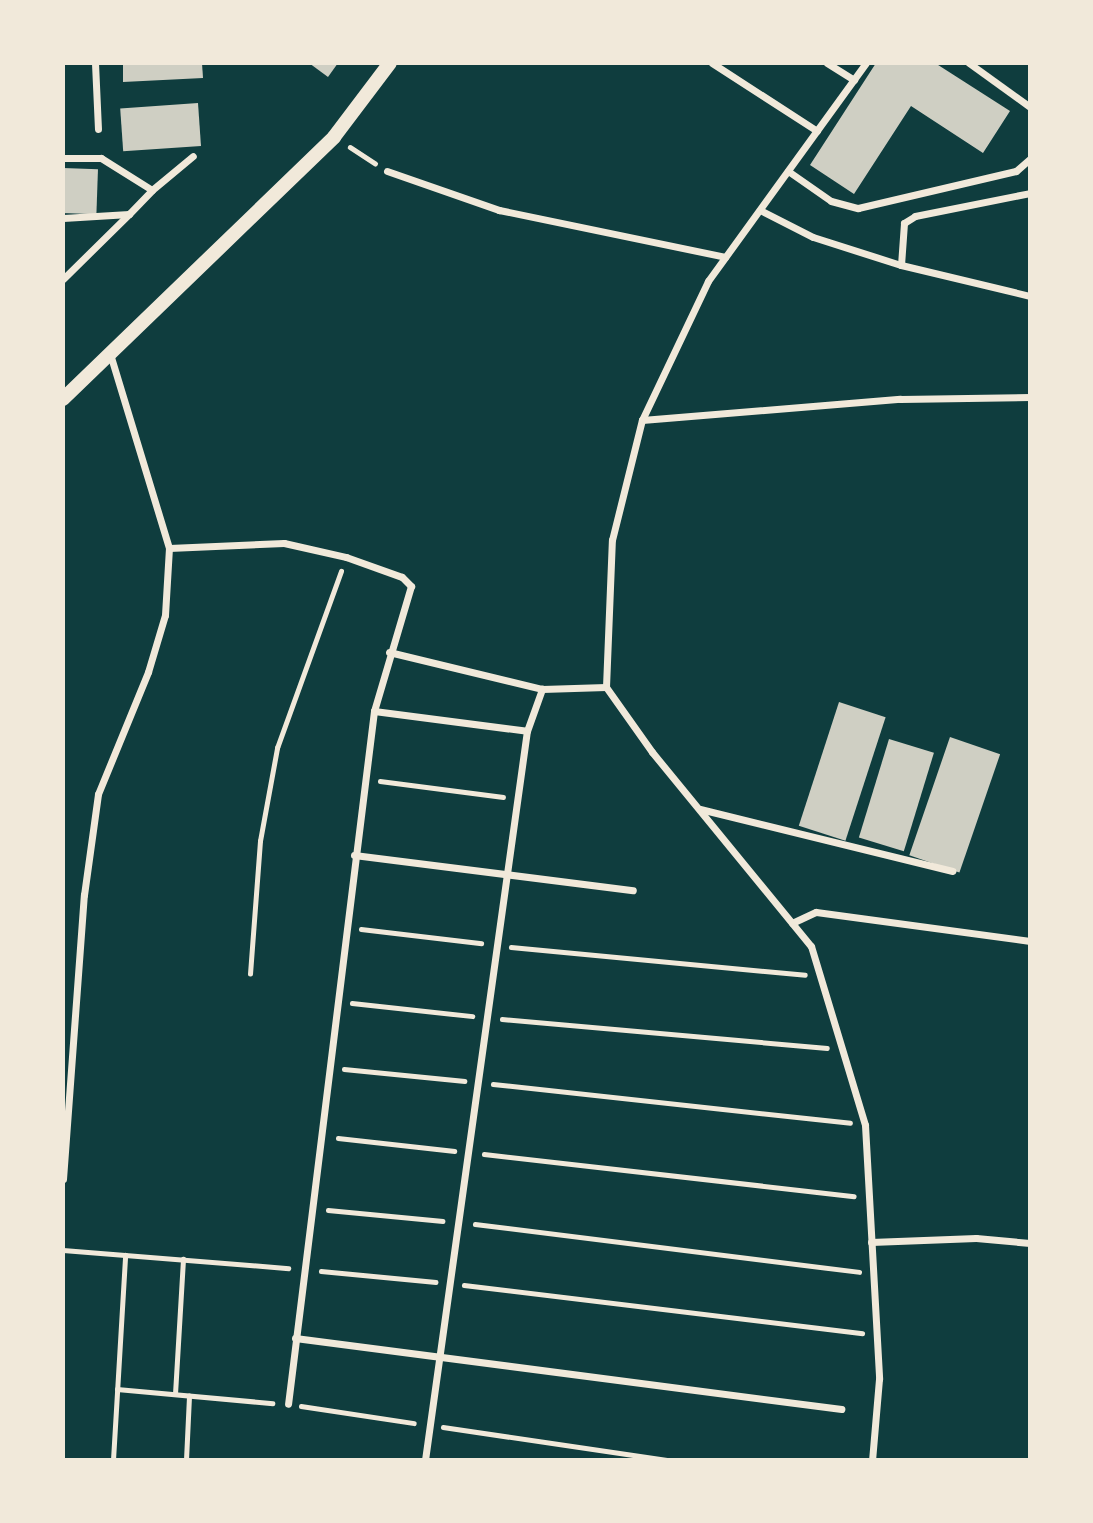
<!DOCTYPE html>
<style>
body{margin:0}
#map{position:relative;width:1093px;height:1523px;overflow:hidden;background:#0f3d3e;font-family:Cabin,sans-serif}
div>[style]{position:absolute}
.building>*{inset:0;background:#cfcfc3;transform-origin:0 0}
.path>*{height:4.5px;margin:-2.25px;padding:0 2.25px;transform-origin:2.25px;border-radius:2.25px;background:#f1e9da}
.minor>*{height:7px;margin:-3.5px;padding:0 3.5px;transform-origin:3.5px;border-radius:3.5px;background:#f1e9da}
.secondary>*{height:14px;margin:-7px;padding:0 7px;transform-origin:7px;border-radius:7px;background:#f1e9da}
span{translate:-50% -50%;white-space:nowrap;text-align:center;line-height:1.15;-webkit-text-stroke:7px #f1e9da;paint-order:stroke}
.frame{position:absolute;inset:0;border:65px solid #f1e9da;pointer-events:none}
</style>
<div id="map">
<div class="building">
<div style="clip-path:polygon(123px 63px,202px 63px,203px 78px,123px 82px)"></div>
<div style="clip-path:polygon(309px 63px,338px 63px,328px 77px)"></div>
<div style="clip-path:polygon(876px 63px,935px 63px,1010px 111px,983px 153px,911px 106px,854px 194px,810px 165px)"></div>
<div style="left:198px;top:103px;width:43px;height:78px;rotate:86deg"></div>
<div style="left:63px;top:168px;width:35px;height:45px;rotate:2deg"></div>
<div style="left:839px;top:702px;width:49px;height:130px;rotate:18deg"></div>
<div style="left:950px;top:737px;width:53px;height:125px;rotate:19deg"></div>
<div style="left:889px;top:739px;width:47px;height:103px;rotate:17deg"></div>
</div>
<div class="path">
<div style="left:350px;top:147px;width:30px;rotate:33deg"></div>
<div style="left:380px;top:781px;width:124px;rotate:7.4deg"></div>
<div style="left:361px;top:929px;width:121px;rotate:6.7deg"></div>
<div style="left:511px;top:947px;width:295px;rotate:5.4deg"></div>
<div style="left:250px;top:974px;width:133px;rotate:-85.7deg"></div>
<div style="left:260px;top:841px;width:95px;rotate:-79.6deg"></div>
<div style="left:277px;top:748px;width:188px;rotate:-70.1deg"></div>
<div style="left:352px;top:1003px;width:121px;rotate:6.2deg"></div>
<div style="left:502px;top:1019px;width:326px;rotate:5.1deg"></div>
<div style="left:344px;top:1069px;width:121px;rotate:5.7deg"></div>
<div style="left:493px;top:1084px;width:359px;rotate:6.2deg"></div>
<div style="left:338px;top:1138px;width:117px;rotate:6.4deg"></div>
<div style="left:484px;top:1154px;width:372px;rotate:6.5deg"></div>
<div style="left:328px;top:1210px;width:115px;rotate:5.5deg"></div>
<div style="left:475px;top:1224px;width:387px;rotate:7.1deg"></div>
<div style="left:63px;top:1250px;width:226px;rotate:4.6deg"></div>
<div style="left:321px;top:1271px;width:115px;rotate:5.5deg"></div>
<div style="left:464px;top:1285px;width:401px;rotate:6.9deg"></div>
<div style="left:117px;top:1389px;width:156px;rotate:5.2deg"></div>
<div style="left:175px;top:1394px;width:135px;rotate:-86.6deg"></div>
<div style="left:301px;top:1406px;width:114px;rotate:8.6deg"></div>
<div style="left:443px;top:1427px;width:226px;rotate:8.4deg"></div>
<div style="left:113px;top:1460px;width:205px;rotate:-86.6deg"></div>
<div style="left:186px;top:1460px;width:64px;rotate:-87.3deg"></div>
</div>
<div class="minor">
<div style="left:95px;top:63px;width:66px;rotate:87.4deg"></div>
<div style="left:712px;top:63px;width:125px;rotate:32.9deg"></div>
<div style="left:827px;top:63px;width:32px;rotate:32deg"></div>
<div style="left:969px;top:63px;width:75px;rotate:35.8deg"></div>
<div style="left:63px;top:158px;width:38px"></div>
<div style="left:101px;top:158px;width:60px;rotate:32.1deg"></div>
<div style="left:152px;top:190px;width:53px;rotate:-39.7deg"></div>
<div style="left:387px;top:171px;width:119px;rotate:19.2deg"></div>
<div style="left:499px;top:210px;width:231px;rotate:11.7deg"></div>
<div style="left:788px;top:171px;width:52px;rotate:34.9deg"></div>
<div style="left:831px;top:201px;width:28px;rotate:15deg"></div>
<div style="left:858px;top:208px;width:162px;rotate:-13.2deg"></div>
<div style="left:1016px;top:171px;width:18px;rotate:-41deg"></div>
<div style="left:760px;top:210px;width:59px;rotate:27deg"></div>
<div style="left:813px;top:237px;width:92px;rotate:17.7deg"></div>
<div style="left:901px;top:265px;width:133px;rotate:13.5deg"></div>
<div style="left:63px;top:218px;width:66px;rotate:-3.5deg"></div>
<div style="left:129px;top:214px;width:33px;rotate:-46deg"></div>
<div style="left:901px;top:265px;width:42px;rotate:-85.9deg"></div>
<div style="left:904px;top:223px;width:13px;rotate:-32deg"></div>
<div style="left:915px;top:216px;width:117px;rotate:-11.3deg"></div>
<div style="left:63px;top:279px;width:93px;rotate:-44.6deg"></div>
<div style="left:642px;top:420px;width:259px;rotate:-4.7deg"></div>
<div style="left:900px;top:399px;width:130px;rotate:-0.9deg"></div>
<div style="left:169px;top:548px;width:115px;rotate:-2.5deg"></div>
<div style="left:284px;top:543px;width:64px;rotate:12.7deg"></div>
<div style="left:346px;top:557px;width:59px;rotate:19.7deg"></div>
<div style="left:402px;top:577px;width:13px;rotate:45deg"></div>
<div style="left:411px;top:586px;width:130px;rotate:106.5deg"></div>
<div style="left:374px;top:711px;width:698px;rotate:97.07deg"></div>
<div style="left:389px;top:652px;width:157px;rotate:13.6deg"></div>
<div style="left:542px;top:689px;width:64px;rotate:-1.8deg"></div>
<div style="left:606px;top:687px;width:80px;rotate:54.7deg"></div>
<div style="left:652px;top:752px;width:251px;rotate:50.7deg"></div>
<div style="left:811px;top:946px;width:187px;rotate:73.2deg"></div>
<div style="left:865px;top:1125px;width:254px;rotate:86.8deg"></div>
<div style="left:879px;top:1379px;width:81px;rotate:94.9deg"></div>
<div style="left:606px;top:687px;width:147px;rotate:-87.7deg"></div>
<div style="left:612px;top:540px;width:124px;rotate:-76deg"></div>
<div style="left:642px;top:420px;width:154px;rotate:-64.6deg"></div>
<div style="left:708px;top:281px;width:269px;rotate:-54.1deg"></div>
<div style="left:374px;top:711px;width:154px;rotate:7.4deg"></div>
<div style="left:700px;top:809px;width:260px;rotate:13.8deg"></div>
<div style="left:354px;top:855px;width:281px;rotate:7.2deg"></div>
<div style="left:792px;top:923px;width:26px;rotate:-25deg"></div>
<div style="left:816px;top:912px;width:216px;rotate:7.7deg"></div>
<div style="left:63px;top:1179px;width:285px;rotate:-85.8deg"></div>
<div style="left:84px;top:895px;width:102px;rotate:-82.1deg"></div>
<div style="left:98px;top:794px;width:132px;rotate:-67.7deg"></div>
<div style="left:148px;top:672px;width:59px;rotate:-73.4deg"></div>
<div style="left:165px;top:615px;width:67px;rotate:-86.6deg"></div>
<div style="left:169px;top:548px;width:203px;rotate:-106.9deg"></div>
<div style="left:871px;top:1242px;width:105px;rotate:-2.2deg"></div>
<div style="left:976px;top:1238px;width:54px;rotate:5.3deg"></div>
<div style="left:295px;top:1338px;width:551px;rotate:7.41deg"></div>
<div style="left:425px;top:1460px;width:736px;rotate:-82.04deg"></div>
<div style="left:527px;top:731px;width:45px;rotate:-70.3deg"></div>
</div>
<div class="secondary">
<div style="left:63px;top:399px;width:377px;rotate:-44deg"></div>
<div style="left:334px;top:137px;width:93px;rotate:-52.9deg"></div>
</div>
<div class="frame"></div>
</div>
